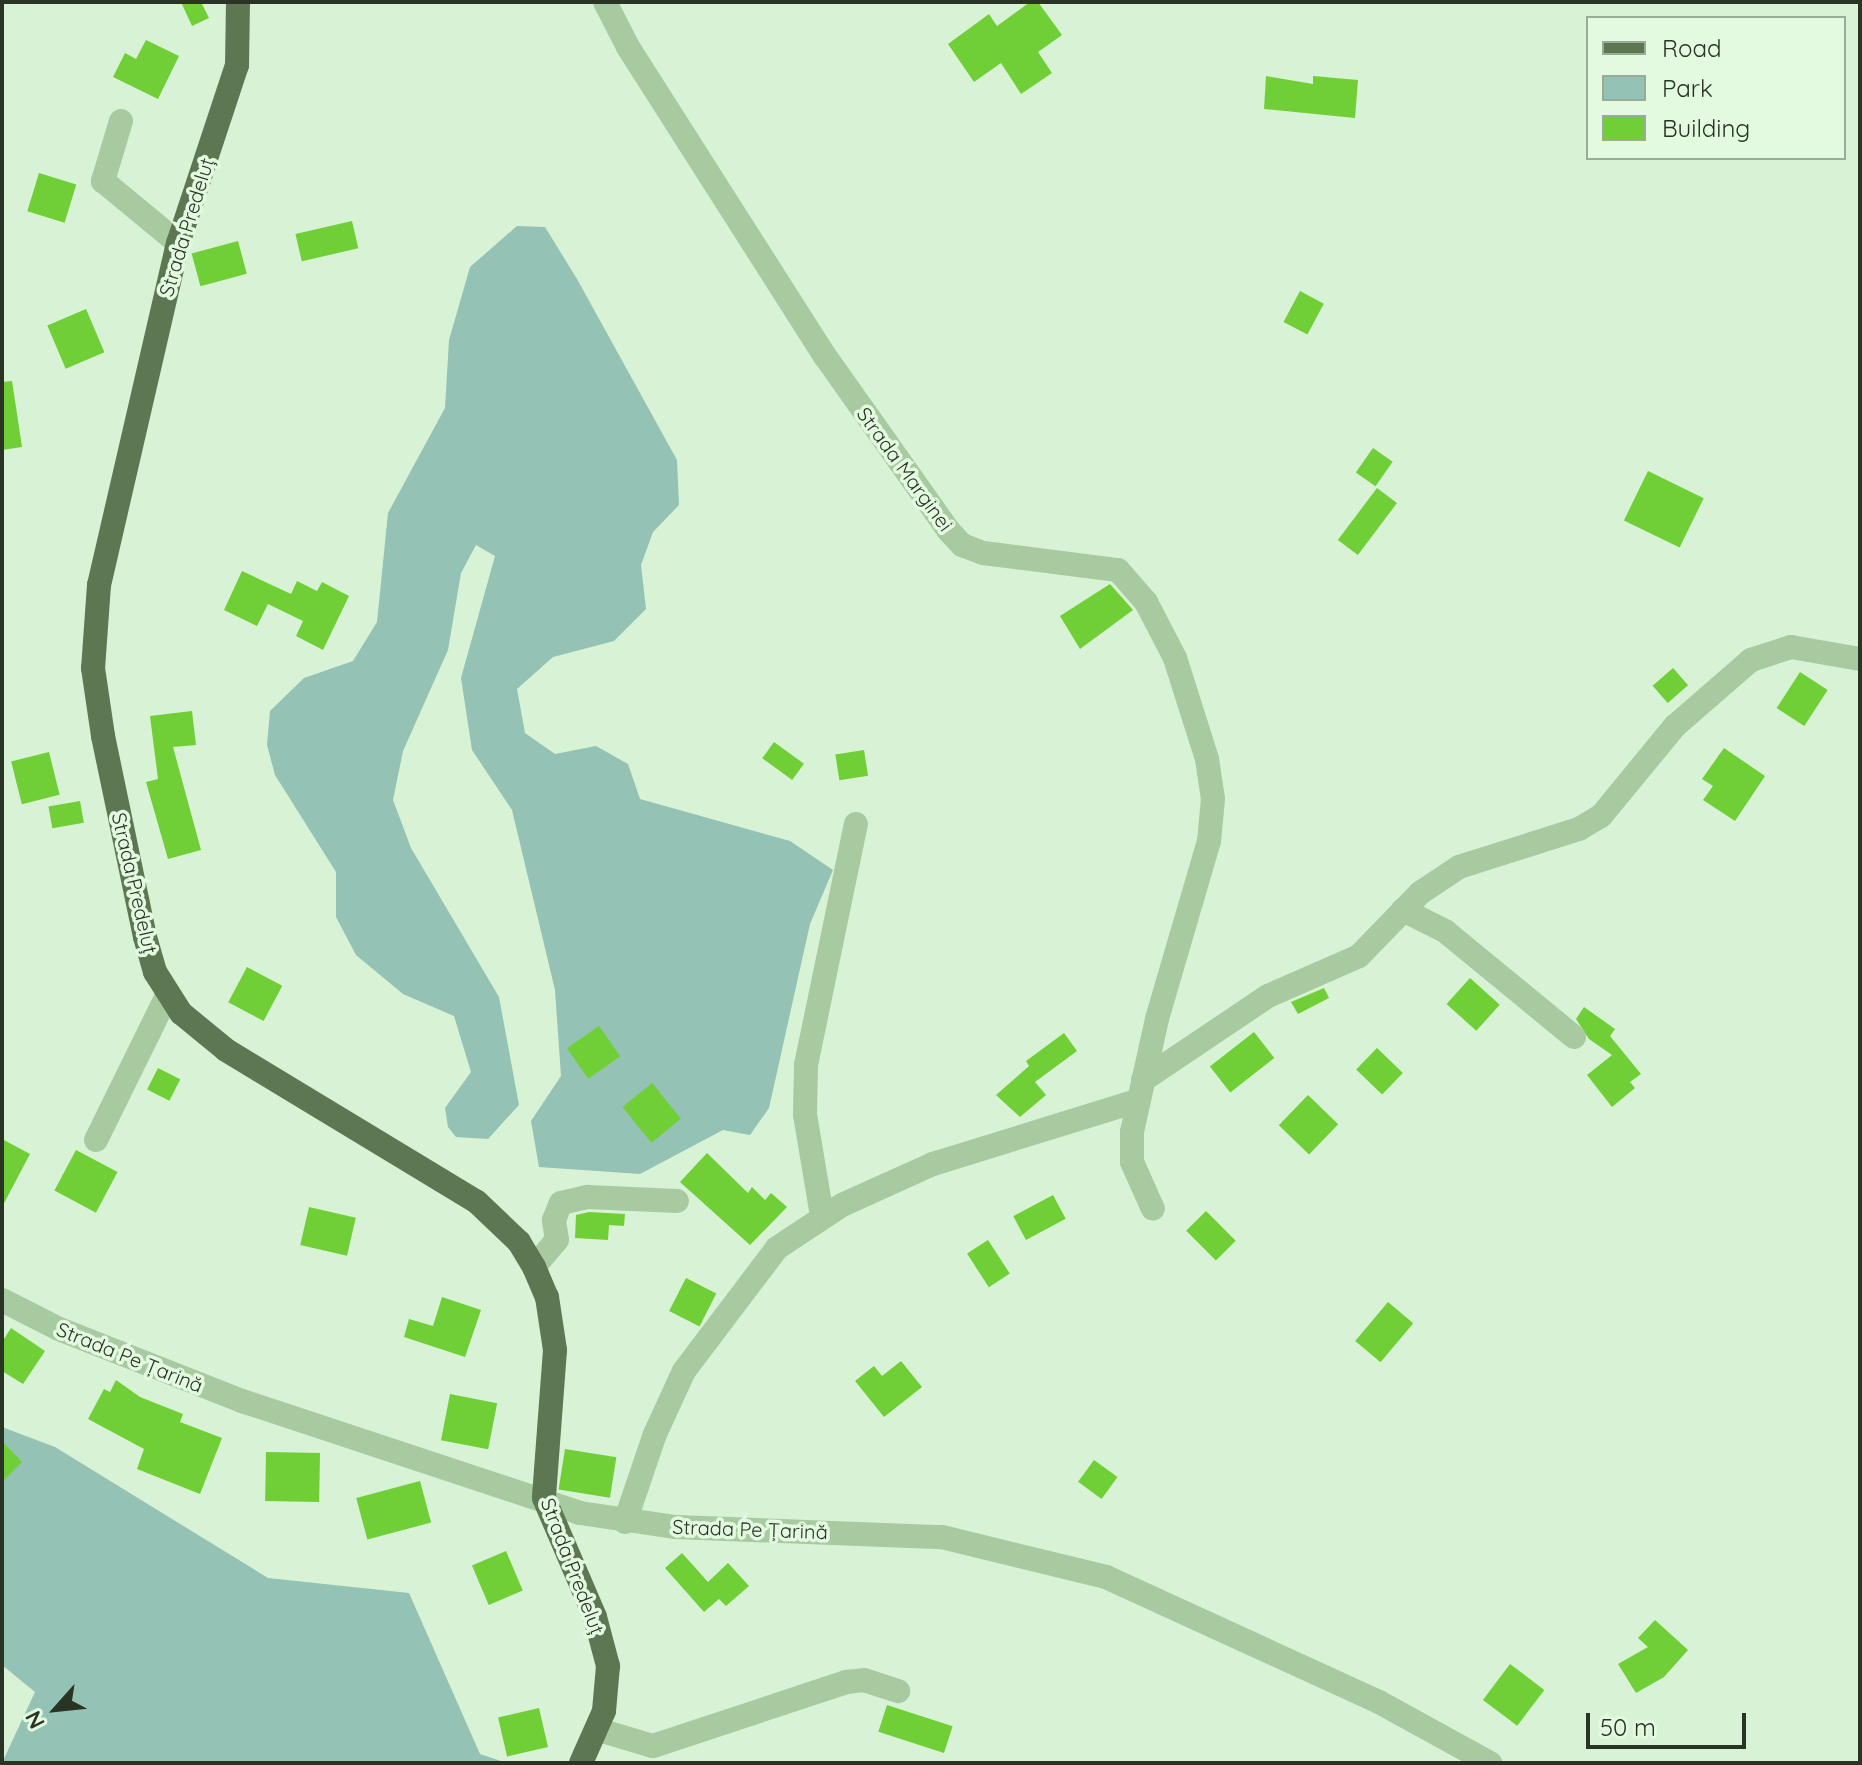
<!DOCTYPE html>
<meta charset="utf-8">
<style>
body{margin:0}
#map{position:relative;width:1862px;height:1765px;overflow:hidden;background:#d7f2d4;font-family:Quicksand,sans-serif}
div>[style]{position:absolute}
.green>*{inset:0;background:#94c2b4}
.building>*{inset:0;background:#70cf36;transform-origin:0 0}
.minor>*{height:24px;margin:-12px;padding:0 12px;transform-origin:12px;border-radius:12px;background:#a7caa0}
.major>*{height:24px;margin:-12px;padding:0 12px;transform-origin:12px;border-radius:12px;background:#5e7753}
span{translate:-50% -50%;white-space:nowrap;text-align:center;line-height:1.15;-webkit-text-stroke:7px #e3fae1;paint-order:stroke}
.street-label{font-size:20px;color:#293424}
.frame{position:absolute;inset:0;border:4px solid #293424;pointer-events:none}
.legend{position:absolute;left:1586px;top:16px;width:260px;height:144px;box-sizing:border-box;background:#e3fae1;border:2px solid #99ab95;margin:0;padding:10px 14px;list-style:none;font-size:24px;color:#293424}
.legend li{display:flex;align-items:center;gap:16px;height:40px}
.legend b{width:40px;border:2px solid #99ab95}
.north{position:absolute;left:16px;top:1669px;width:80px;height:80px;-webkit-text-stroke:6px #e3fae1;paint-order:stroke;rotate:243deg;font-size:22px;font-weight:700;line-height:32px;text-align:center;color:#293424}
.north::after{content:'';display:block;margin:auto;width:28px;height:36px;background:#293424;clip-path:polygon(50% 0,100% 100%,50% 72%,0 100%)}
.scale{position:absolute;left:1586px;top:1713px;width:160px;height:36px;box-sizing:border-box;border:4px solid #293424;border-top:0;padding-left:10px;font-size:24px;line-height:28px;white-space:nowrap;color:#293424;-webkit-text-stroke:6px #e3fae1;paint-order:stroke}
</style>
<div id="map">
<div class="green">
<div style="clip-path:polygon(517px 226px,545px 227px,577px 279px,677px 460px,679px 505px,653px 532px,641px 565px,646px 609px,614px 641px,553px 657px,517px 689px,525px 733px,555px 754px,596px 746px,628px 764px,640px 799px,790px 841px,833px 870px,810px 924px,769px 1108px,750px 1135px,723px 1130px,640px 1174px,539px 1167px,531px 1121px,561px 1076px,555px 990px,512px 810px,472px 750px,461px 678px,495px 556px,476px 545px,461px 573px,448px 650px,403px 751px,393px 800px,411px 848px,499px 997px,519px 1105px,488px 1139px,456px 1137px,448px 1127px,445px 1108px,471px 1072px,454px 1016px,403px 994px,356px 955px,336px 917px,336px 872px,275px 775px,267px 745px,270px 711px,304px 678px,353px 661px,377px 622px,388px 513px,445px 408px,449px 340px,470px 267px)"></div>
<div style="clip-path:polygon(2px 1427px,55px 1447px,268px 1578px,409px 1593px,480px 1754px,507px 1763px,2px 1763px,35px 1692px,2px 1665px)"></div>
</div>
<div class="building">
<div style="clip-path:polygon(181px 2px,201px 2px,209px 18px,192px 26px)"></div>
<div style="clip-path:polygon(1030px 2px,1038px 2px,1062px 35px,1038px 52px,1052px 73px,1021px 94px,1001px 63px,974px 82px,948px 44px,989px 14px,997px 26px)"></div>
<div style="clip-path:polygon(146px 40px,179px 56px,158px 99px,113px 77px,125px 53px,136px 59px)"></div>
<div style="clip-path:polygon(1266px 76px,1313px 84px,1313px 76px,1358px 80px,1355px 118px,1264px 109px)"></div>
<div style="left:39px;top:173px;width:39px;height:40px;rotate:17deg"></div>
<div style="left:352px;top:221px;width:28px;height:58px;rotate:77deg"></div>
<div style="left:238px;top:241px;width:34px;height:48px;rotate:75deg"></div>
<div style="left:1300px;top:291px;width:27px;height:35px;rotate:28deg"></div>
<div style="left:86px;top:309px;width:47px;height:42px;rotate:67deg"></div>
<div style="clip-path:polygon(12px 381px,22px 447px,2px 450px,2px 382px)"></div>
<div style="left:1373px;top:448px;width:24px;height:30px;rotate:35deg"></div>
<div style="left:1648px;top:471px;width:62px;height:55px;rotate:26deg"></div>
<div style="left:1377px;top:488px;width:25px;height:65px;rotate:37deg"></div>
<div style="clip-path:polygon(242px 571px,291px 594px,297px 581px,317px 591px,322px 582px,349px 596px,323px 650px,296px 636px,303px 621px,268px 604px,257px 626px,224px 610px)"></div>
<div style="clip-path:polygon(1110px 584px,1133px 610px,1080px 649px,1060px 616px)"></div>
<div style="left:1673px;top:668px;width:23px;height:27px;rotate:49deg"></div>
<div style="left:1800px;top:672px;width:33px;height:43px;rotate:33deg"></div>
<div style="clip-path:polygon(192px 711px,196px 745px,173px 747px,201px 850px,168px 859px,146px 782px,158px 779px,150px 716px)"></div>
<div style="left:774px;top:742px;width:37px;height:20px;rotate:36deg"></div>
<div style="clip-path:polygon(1724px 748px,1765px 776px,1735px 821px,1703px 800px,1713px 786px,1702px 779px)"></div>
<div style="left:864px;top:750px;width:26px;height:29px;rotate:81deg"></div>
<div style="left:49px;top:752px;width:44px;height:39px;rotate:76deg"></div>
<div style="left:80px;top:801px;width:22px;height:32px;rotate:80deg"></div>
<div style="left:247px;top:967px;width:40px;height:40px;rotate:28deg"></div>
<div style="left:1470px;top:978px;width:40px;height:35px;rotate:42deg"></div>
<div style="clip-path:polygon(1324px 988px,1329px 998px,1298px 1014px,1291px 1002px)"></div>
<div style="clip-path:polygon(1584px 1007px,1615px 1029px,1610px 1036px,1641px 1074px,1630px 1082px,1635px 1088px,1612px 1107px,1587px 1075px,1612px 1055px,1589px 1039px,1576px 1019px)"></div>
<div style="left:599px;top:1026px;width:37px;height:39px;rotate:55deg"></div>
<div style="left:1254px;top:1032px;width:33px;height:56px;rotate:52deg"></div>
<div style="clip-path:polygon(1064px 1033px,1077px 1051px,1035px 1082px,1046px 1095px,1020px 1117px,996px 1095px,1029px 1066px,1026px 1061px)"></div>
<div style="left:1377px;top:1048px;width:36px;height:30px;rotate:44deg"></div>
<div style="left:158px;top:1068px;width:25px;height:24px;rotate:27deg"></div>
<div style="left:652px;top:1083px;width:46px;height:38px;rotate:51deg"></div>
<div style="left:1308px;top:1095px;width:42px;height:42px;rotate:44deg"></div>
<div style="clip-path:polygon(2px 1139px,30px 1154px,2px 1207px)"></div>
<div style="left:76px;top:1150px;width:47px;height:46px;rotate:28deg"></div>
<div style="clip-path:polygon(707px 1153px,748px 1193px,752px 1187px,765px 1200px,771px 1193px,787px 1207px,750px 1245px,680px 1182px)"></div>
<div style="left:1053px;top:1195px;width:27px;height:45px;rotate:62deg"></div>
<div style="left:309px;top:1207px;width:48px;height:39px;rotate:13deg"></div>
<div style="left:1206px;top:1211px;width:42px;height:28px;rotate:45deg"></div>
<div style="clip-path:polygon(589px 1212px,625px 1214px,624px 1226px,609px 1225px,608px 1240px,575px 1238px,576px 1215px)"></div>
<div style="left:988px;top:1240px;width:40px;height:25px;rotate:57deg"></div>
<div style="left:686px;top:1278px;width:34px;height:37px;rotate:27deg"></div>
<div style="clip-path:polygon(442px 1297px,481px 1310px,465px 1357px,404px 1337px,409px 1319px,433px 1326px)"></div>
<div style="left:1388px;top:1302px;width:33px;height:51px;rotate:40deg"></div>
<div style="clip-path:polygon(11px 1328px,45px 1351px,23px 1384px,2px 1371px,2px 1342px)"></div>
<div style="clip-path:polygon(901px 1361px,922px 1387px,884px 1417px,855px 1381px,874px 1366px,882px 1376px)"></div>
<div style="clip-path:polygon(116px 1380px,140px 1397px,183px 1414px,180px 1422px,222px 1438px,200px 1494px,137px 1469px,144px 1449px,88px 1419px,104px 1389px,110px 1392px)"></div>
<div style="left:450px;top:1394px;width:48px;height:47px;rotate:11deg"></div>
<div style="clip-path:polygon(2px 1441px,22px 1462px,2px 1482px)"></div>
<div style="left:565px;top:1449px;width:52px;height:41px;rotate:9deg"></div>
<div style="left:266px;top:1452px;width:54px;height:49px;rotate:1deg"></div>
<div style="left:1094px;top:1460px;width:29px;height:27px;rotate:36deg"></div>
<div style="left:420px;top:1481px;width:43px;height:66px;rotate:75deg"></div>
<div style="left:506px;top:1551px;width:43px;height:37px;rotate:67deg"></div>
<div style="clip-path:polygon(682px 1553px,708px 1582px,728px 1563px,749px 1586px,726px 1606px,719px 1599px,704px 1612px,665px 1568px)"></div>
<div style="clip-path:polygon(1655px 1620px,1688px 1650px,1664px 1677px,1636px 1693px,1618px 1664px,1648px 1647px,1638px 1638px)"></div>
<div style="left:1510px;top:1664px;width:43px;height:45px;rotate:37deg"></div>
<div style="left:887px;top:1705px;width:69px;height:28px;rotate:18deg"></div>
<div style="left:539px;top:1708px;width:40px;height:42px;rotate:77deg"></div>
</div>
<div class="minor">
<div style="left:605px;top:2px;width:51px;rotate:62.9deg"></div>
<div style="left:628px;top:47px;width:366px;rotate:57.5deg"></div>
<div style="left:825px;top:356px;width:214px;rotate:54.7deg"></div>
<div style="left:949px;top:531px;width:19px;rotate:47deg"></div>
<div style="left:962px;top:545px;width:22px;rotate:21deg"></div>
<div style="left:983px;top:553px;width:136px;rotate:7.2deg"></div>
<div style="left:1118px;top:570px;width:43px;rotate:48.8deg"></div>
<div style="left:1146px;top:602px;width:63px;rotate:62.6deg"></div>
<div style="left:1175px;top:658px;width:106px;rotate:72.4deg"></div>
<div style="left:1207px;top:759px;width:40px;rotate:81.5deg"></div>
<div style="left:1213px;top:799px;width:42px;rotate:95.4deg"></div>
<div style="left:1209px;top:841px;width:185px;rotate:106.3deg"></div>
<div style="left:1157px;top:1019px;width:116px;rotate:102.5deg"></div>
<div style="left:1132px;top:1132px;width:30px;rotate:90deg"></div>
<div style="left:1132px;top:1162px;width:51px;rotate:65.9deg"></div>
<div style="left:121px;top:121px;width:63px;rotate:106.7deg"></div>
<div style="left:103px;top:181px;width:97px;rotate:39.6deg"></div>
<div style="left:1403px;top:910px;width:47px;rotate:26.6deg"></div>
<div style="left:1445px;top:931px;width:167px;rotate:39.4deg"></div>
<div style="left:1143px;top:1080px;width:151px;rotate:-33.9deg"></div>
<div style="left:1268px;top:996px;width:99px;rotate:-23.7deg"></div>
<div style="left:1359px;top:956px;width:88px;rotate:-45.9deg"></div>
<div style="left:1420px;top:893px;width:47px;rotate:-33.7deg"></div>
<div style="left:1459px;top:867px;width:126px;rotate:-17.6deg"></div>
<div style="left:1579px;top:829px;width:26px;rotate:-31deg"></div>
<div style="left:1601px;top:816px;width:117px;rotate:-50.6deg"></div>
<div style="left:1675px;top:726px;width:101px;rotate:-41deg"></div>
<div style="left:1751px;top:660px;width:42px;rotate:-18deg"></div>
<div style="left:1791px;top:647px;width:70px;rotate:9.9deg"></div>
<div style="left:96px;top:1140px;width:161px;rotate:-63.8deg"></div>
<div style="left:822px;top:1216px;width:103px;rotate:-99.5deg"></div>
<div style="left:805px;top:1114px;width:49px;rotate:-88.8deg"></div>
<div style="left:806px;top:1065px;width:246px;rotate:-78.3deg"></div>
<div style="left:534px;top:1267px;width:35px;rotate:-50deg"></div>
<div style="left:557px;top:1240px;width:20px;rotate:-99deg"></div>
<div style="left:554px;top:1220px;width:18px;rotate:-68deg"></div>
<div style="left:561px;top:1203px;width:28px;rotate:-13deg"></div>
<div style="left:588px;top:1197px;width:89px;rotate:2.6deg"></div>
<div style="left:2px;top:1300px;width:64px;rotate:27deg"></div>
<div style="left:59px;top:1329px;width:197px;rotate:21.5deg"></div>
<div style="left:242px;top:1401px;width:356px;rotate:18.3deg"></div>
<div style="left:580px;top:1513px;width:97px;rotate:8.3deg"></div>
<div style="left:676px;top:1527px;width:266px;rotate:2.2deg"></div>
<div style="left:942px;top:1537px;width:169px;rotate:13.7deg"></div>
<div style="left:1106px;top:1577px;width:300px;rotate:24.6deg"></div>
<div style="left:1379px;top:1702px;width:127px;rotate:28.8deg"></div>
<div style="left:625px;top:1522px;width:93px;rotate:-71.2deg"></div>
<div style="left:655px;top:1434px;width:69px;rotate:-65.3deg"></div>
<div style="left:684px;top:1371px;width:154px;rotate:-52.9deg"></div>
<div style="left:777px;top:1248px;width:78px;rotate:-33.5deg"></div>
<div style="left:842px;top:1205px;width:100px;rotate:-24.3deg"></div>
<div style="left:933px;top:1164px;width:214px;rotate:-17.2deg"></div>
<div style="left:599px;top:1730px;width:56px;rotate:16.5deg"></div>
<div style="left:653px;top:1746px;width:203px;rotate:-18.3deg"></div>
<div style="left:846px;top:1682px;width:18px;rotate:-6deg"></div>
<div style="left:864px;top:1680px;width:36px;rotate:18deg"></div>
</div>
<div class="major">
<div style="left:238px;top:2px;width:63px;rotate:90.9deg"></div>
<div style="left:237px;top:65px;width:188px;rotate:108.3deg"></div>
<div style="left:178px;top:243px;width:351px;rotate:103deg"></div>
<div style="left:99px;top:585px;width:83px;rotate:94.1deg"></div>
<div style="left:93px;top:668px;width:69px;rotate:81.6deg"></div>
<div style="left:103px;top:736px;width:205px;rotate:78.2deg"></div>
<div style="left:145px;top:937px;width:36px;rotate:74deg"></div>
<div style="left:155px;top:972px;width:49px;rotate:57.6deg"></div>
<div style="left:181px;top:1013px;width:58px;rotate:39.4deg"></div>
<div style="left:226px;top:1050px;width:293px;rotate:31.2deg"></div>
<div style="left:477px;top:1202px;width:58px;rotate:43.6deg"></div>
<div style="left:519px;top:1242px;width:29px;rotate:59deg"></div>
<div style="left:534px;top:1267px;width:33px;rotate:67deg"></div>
<div style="left:547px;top:1297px;width:54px;rotate:81.4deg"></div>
<div style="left:555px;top:1350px;width:148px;rotate:94.3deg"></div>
<div style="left:544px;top:1498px;width:129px;rotate:66.8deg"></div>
<div style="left:595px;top:1617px;width:51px;rotate:75.1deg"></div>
<div style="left:608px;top:1666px;width:45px;rotate:95.1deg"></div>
<div style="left:604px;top:1711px;width:57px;rotate:113.9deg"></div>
</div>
<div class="street-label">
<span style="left:186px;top:227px;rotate:-73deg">Strada Predeluț</span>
<span style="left:905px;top:469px;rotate:54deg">Strada Marginei</span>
<span style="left:135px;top:883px;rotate:77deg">Strada Predeluț</span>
<span style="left:130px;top:1357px;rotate:22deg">Strada Pe Țarină</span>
<span style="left:750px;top:1529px;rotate:2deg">Strada Pe Țarină</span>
<span style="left:573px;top:1566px;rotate:69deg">Strada Predeluț</span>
</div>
<div class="frame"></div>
<ul class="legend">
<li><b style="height:10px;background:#5e7753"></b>Road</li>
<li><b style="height:22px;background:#94c2b4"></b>Park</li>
<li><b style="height:22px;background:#70cf36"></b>Building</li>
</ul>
<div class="north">N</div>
<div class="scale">50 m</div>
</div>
